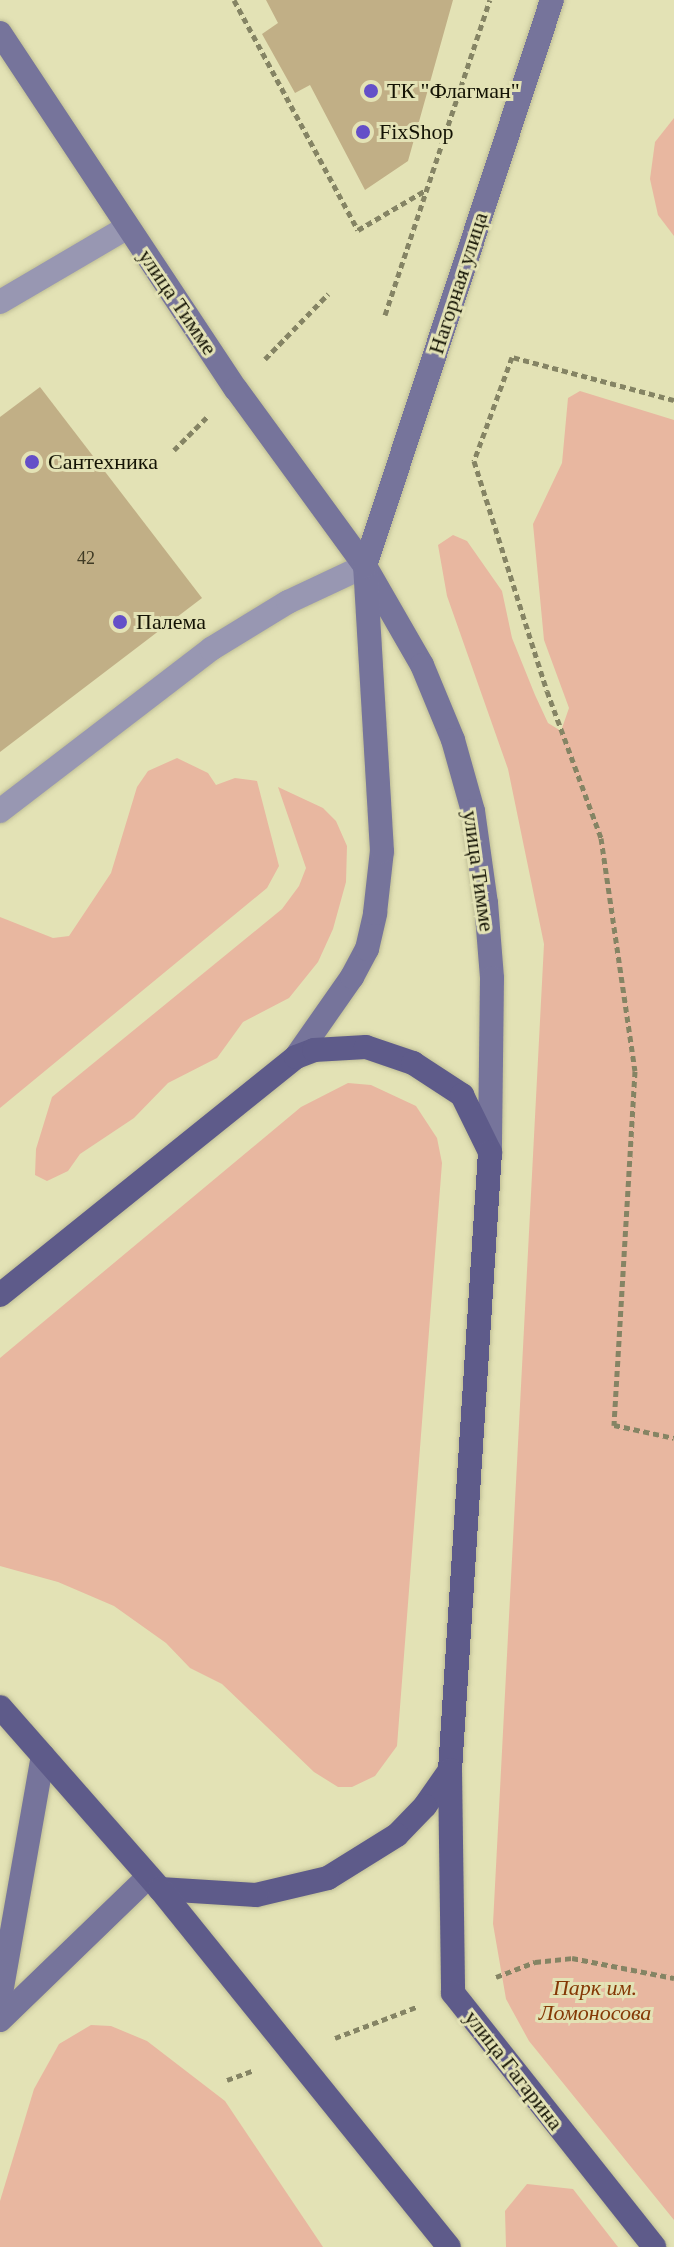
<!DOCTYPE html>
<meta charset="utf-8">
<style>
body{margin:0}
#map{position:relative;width:674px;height:2247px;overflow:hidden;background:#e3e2b5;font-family:Georgia,serif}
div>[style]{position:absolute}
.green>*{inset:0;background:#e8b7a0}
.building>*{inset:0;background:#c1af86}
.path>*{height:5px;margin-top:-2.5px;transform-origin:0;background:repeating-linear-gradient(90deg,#858464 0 6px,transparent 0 10px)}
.roads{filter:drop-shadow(0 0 2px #bebd95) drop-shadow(0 0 2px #bebd95)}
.lane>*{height:24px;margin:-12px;padding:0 12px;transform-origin:12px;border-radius:12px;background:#9897b2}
.secondary>*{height:24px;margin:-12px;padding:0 12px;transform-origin:12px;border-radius:12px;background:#76749b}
.primary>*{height:24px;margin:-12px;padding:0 12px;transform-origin:12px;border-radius:12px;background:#5e5b8a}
.dots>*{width:22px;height:22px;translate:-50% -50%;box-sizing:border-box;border:4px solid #e3e2b5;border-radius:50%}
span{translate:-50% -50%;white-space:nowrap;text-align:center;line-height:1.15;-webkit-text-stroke:6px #e3e2b5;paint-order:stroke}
.number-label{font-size:18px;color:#3f3a24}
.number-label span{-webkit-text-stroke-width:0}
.poi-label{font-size:22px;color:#141304}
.left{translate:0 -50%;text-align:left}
.street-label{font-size:22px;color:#141304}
.park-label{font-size:22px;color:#843805;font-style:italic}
</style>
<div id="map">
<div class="green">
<div style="clip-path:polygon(674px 118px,674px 236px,658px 215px,650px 179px,655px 142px)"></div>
<div style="clip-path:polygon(580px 391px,674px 420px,674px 2220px,529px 2041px,506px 1999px,493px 1924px,544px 944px,508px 769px,447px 596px,438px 545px,453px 535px,467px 541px,502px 591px,512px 638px,535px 695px,548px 723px,561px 731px,569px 708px,544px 640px,533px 524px,562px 463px,568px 398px)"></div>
<div style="clip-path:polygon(177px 758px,208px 773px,216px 785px,235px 778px,257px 781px,279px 866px,267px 888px,0 1108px,0 917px,53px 938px,69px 936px,111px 873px,137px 787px,148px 771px)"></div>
<div style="clip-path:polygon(278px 787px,323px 808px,336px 821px,347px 846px,346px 882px,333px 929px,318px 962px,289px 998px,243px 1022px,217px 1058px,168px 1083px,134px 1118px,80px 1154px,68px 1171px,47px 1181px,35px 1175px,36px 1149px,52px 1097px,282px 909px,299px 886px,306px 868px)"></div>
<div style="clip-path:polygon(348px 1083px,371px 1085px,416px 1106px,437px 1138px,442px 1163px,397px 1746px,375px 1776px,352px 1787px,338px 1787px,314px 1772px,222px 1684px,190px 1668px,166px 1643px,114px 1606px,58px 1582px,0 1566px,0 1358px,301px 1107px)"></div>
<div style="clip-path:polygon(91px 2025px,111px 2026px,147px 2041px,225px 2101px,323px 2247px,0 2247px,0 2201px,34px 2089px,59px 2044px)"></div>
<div style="clip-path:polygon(527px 2184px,573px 2189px,618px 2247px,506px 2247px,505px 2211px)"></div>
</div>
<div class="building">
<div style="clip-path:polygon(266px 0,453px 0,408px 161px,365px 190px,310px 85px,295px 93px,262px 34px,278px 23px)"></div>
<div style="clip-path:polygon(40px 387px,202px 598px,0 752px,0 417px)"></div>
</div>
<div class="path">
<div style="left:234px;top:0;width:261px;rotate:61.7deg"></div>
<div style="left:358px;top:230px;width:79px;rotate:-30.5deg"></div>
<div style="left:385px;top:315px;width:332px;rotate:-71.6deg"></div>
<div style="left:265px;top:359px;width:91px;rotate:-45.9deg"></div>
<div style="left:674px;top:400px;width:168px;rotate:-165.1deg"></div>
<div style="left:512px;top:357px;width:111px;rotate:110.1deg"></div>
<div style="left:474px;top:461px;width:241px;rotate:72.4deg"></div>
<div style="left:547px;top:691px;width:157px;rotate:69.8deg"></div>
<div style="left:601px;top:838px;width:235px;rotate:81.7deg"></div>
<div style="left:635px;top:1071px;width:355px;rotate:93.4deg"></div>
<div style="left:614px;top:1425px;width:61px;rotate:12.2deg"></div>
<div style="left:174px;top:450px;width:47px;rotate:-45deg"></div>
<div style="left:496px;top:1977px;width:42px;rotate:-21deg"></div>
<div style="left:535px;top:1962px;width:37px;rotate:-6deg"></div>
<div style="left:572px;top:1958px;width:104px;rotate:11.1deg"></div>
<div style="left:335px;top:2038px;width:87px;rotate:-20.9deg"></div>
<div style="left:227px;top:2080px;width:27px;rotate:-20deg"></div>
</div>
<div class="roads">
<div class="lane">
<div style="left:0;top:302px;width:148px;rotate:-30.4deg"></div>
<div style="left:0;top:811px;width:266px;rotate:-37.5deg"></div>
<div style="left:211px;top:649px;width:90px;rotate:-31.4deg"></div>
<div style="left:288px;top:602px;width:85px;rotate:-25.1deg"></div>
</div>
<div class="secondary">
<div style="left:0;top:33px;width:427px;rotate:56.5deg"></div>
<div style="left:236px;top:389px;width:219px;rotate:53.9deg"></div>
<div style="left:365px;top:566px;width:114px;rotate:60.1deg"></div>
<div style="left:422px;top:665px;width:81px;rotate:67.5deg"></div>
<div style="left:453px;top:740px;width:74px;rotate:74.3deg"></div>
<div style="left:473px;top:811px;width:93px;rotate:82deg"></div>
<div style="left:486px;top:903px;width:75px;rotate:85.4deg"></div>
<div style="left:492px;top:978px;width:174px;rotate:90.7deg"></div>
<div style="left:296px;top:1057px;width:98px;rotate:-55deg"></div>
<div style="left:352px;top:977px;width:32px;rotate:-62deg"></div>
<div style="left:367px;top:949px;width:37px;rotate:-77deg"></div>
<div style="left:375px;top:913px;width:62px;rotate:-83.6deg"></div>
<div style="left:382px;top:851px;width:286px;rotate:-93.4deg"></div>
<div style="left:365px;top:566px;width:596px;rotate:-71.72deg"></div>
<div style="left:0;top:1999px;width:247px;rotate:-80deg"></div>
<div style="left:0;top:2020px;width:206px;rotate:-44deg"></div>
</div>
<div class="primary">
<div style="left:0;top:1295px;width:380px;rotate:-38.8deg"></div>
<div style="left:296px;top:1057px;width:19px;rotate:-21deg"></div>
<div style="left:314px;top:1050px;width:52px;rotate:-3.3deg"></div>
<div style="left:366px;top:1047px;width:50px;rotate:18.8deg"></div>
<div style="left:413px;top:1063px;width:59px;rotate:33.1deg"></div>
<div style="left:462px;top:1095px;width:64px;rotate:63.8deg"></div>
<div style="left:490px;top:1152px;width:619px;rotate:93.7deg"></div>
<div style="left:450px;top:1770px;width:44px;rotate:124.8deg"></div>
<div style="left:425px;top:1806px;width:40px;rotate:134deg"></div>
<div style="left:397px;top:1835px;width:81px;rotate:148.1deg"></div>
<div style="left:328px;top:1878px;width:74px;rotate:166.7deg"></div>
<div style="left:256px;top:1895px;width:96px;rotate:-176.4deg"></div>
<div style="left:160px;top:1889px;width:242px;rotate:-131.3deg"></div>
<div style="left:450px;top:1770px;width:223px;rotate:89.2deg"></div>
<div style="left:453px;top:1993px;width:324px;rotate:51.6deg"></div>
<div style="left:160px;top:1889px;width:460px;rotate:51.1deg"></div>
</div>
</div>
<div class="dots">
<div style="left:371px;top:91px;background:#644fc8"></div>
<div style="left:363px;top:132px;background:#644fc8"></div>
<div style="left:32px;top:462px;background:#644fc8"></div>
<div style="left:120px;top:622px;background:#644fc8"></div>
</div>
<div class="number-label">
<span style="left:86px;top:558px">42</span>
</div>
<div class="poi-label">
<span class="left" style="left:387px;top:91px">ТК "Флагман"</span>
<span class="left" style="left:379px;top:132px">FixShop</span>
<span class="left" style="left:48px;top:462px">Сантехника</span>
<span class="left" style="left:136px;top:622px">Палема</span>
</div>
<div class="street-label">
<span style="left:458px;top:283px;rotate:-72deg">Нагорная улица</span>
<span style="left:178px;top:302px;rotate:56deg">улица Тимме</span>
<span style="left:479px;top:871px;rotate:82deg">улица Тимме</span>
<span style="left:514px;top:2070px;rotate:52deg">улица Гагарина</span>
</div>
<div class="park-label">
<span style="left:595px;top:2000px">Парк им.<br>Ломоносова</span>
</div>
</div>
